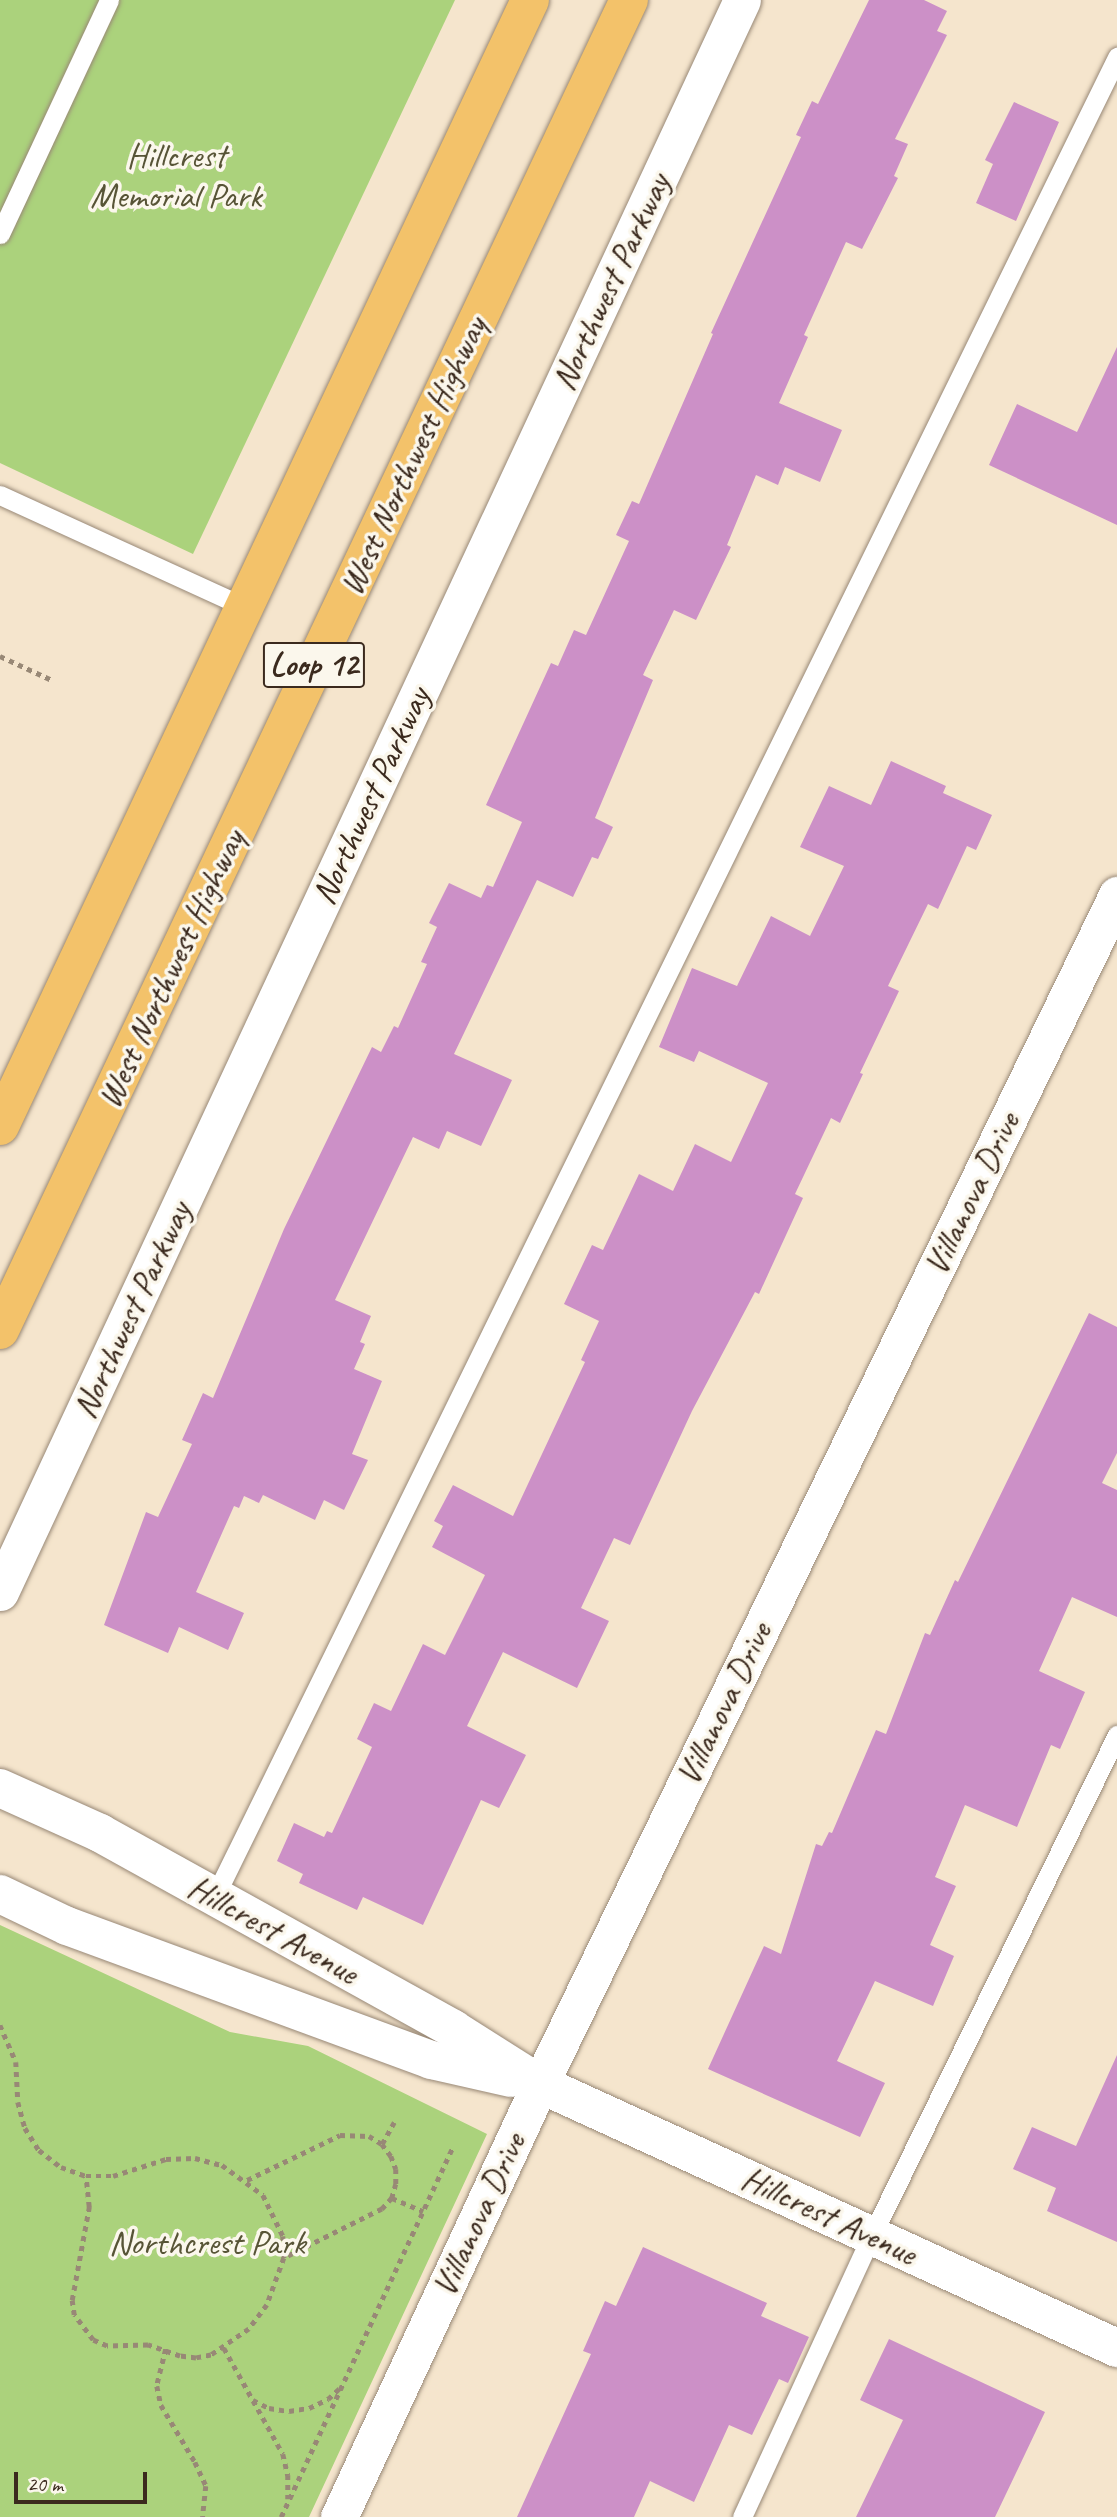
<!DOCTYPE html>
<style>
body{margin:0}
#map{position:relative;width:1117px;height:2517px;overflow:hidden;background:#f5e5cd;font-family:Caveat,sans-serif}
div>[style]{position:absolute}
.green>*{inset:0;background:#abd27c}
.building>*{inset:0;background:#cc90c7}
.path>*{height:4.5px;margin-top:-2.25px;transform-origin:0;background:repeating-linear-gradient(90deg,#988876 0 5px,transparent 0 10px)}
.roads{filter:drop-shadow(0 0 2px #988876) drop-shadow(0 0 2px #988876)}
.service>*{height:19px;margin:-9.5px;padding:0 9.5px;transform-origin:9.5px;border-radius:9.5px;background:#fff}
.minor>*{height:37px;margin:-18.5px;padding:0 18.5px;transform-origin:18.5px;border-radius:18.5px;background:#fff}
.tertiary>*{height:38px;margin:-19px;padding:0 19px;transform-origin:19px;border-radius:19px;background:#fff}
.primary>*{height:38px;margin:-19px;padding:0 19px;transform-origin:19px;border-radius:19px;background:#f3c26a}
span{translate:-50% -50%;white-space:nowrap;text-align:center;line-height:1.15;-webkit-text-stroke:7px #fbf7ec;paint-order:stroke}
.shield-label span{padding:2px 5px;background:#fbf7ec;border:2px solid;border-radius:5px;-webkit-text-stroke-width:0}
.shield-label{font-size:33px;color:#3b2a1e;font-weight:700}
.park-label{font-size:35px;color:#575436}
.street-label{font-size:35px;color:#3b2a1e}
.scale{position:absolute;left:14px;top:2472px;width:133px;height:32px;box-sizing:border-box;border:4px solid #3b2a1e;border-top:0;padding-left:9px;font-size:21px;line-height:24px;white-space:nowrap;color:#3b2a1e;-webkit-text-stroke:5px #fbf7ec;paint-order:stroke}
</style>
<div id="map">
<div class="green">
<div style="clip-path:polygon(0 0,455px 0,193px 554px,0 463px)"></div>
<div style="clip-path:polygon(0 1925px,230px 2032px,308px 2046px,487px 2134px,309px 2517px,0 2517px)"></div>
</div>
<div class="building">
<div style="clip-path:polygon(869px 0,924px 0,947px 11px,937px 31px,947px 35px,895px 139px,908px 144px,894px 176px,898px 178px,862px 249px,846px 242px,804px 335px,808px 337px,779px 403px,842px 430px,820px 482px,785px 467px,778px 485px,756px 475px,727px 545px,731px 547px,696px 620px,674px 610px,643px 675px,653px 680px,595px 818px,613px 827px,598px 859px,592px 857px,573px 897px,537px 880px,454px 1054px,512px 1080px,481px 1146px,447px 1131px,439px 1149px,413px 1137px,335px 1300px,371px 1316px,360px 1342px,365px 1344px,354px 1369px,382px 1381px,352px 1454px,368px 1460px,344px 1510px,324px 1500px,315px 1520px,263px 1495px,259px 1503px,244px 1496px,239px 1508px,234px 1506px,196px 1592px,244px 1613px,228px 1650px,179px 1627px,168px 1653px,104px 1625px,146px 1512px,158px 1517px,192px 1444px,182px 1440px,203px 1393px,213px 1398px,284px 1229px,372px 1047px,381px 1052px,394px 1026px,398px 1028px,427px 964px,421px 962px,437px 927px,429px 923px,449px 883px,481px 898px,487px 885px,493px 887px,522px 822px,486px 805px,551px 663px,558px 666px,574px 630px,586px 635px,629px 541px,616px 535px,632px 501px,639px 504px,713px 334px,711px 333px,801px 137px,796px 135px,812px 101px,818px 104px)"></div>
<div style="clip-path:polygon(1014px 102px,1059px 122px,1016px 221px,976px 203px,993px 164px,985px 160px)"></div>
<div style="clip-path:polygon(1117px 347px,1117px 525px,989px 465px,1017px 404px,1077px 432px)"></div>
<div style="clip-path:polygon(891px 761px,946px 786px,943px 793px,992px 815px,976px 850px,967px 846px,938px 909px,928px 904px,888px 986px,899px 991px,860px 1073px,863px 1074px,840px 1123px,831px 1118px,795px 1194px,803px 1198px,759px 1294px,755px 1292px,692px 1411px,630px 1545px,614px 1538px,581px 1608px,609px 1621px,577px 1688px,503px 1652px,467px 1726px,526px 1755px,499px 1808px,481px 1800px,423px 1925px,363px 1897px,357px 1910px,299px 1883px,303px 1874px,277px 1861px,294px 1823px,324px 1837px,327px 1831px,332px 1833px,372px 1747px,357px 1739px,374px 1703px,391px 1711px,423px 1644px,445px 1655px,485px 1575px,432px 1547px,443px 1526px,434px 1521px,453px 1485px,513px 1516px,585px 1362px,581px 1360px,599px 1321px,564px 1304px,592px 1245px,603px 1250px,639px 1174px,673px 1191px,695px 1144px,731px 1162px,768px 1083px,699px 1051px,694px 1062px,659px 1047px,692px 968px,737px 986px,771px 916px,810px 936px,844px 866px,800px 847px,829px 786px,871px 805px)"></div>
<div style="clip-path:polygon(1089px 1313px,1117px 1327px,1117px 1453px,1102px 1483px,1117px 1490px,1117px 1617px,1072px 1597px,1039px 1671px,1085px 1692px,1060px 1749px,1051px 1745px,1017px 1827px,965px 1805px,935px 1877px,956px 1886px,930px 1945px,954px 1956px,933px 2006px,875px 1981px,837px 2061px,885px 2083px,860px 2137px,708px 2069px,764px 1946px,781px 1954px,816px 1844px,822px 1846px,829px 1832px,832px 1833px,876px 1730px,886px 1734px,925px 1633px,930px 1635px,955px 1580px,958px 1582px)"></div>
<div style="clip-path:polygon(1117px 2055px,1117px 2242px,1047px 2211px,1056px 2188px,1013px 2169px,1032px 2127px,1076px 2146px)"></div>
<div style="clip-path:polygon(643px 2247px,767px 2303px,761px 2316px,809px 2337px,788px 2383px,779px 2379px,752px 2435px,729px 2425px,694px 2502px,650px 2481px,634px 2517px,517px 2517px,591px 2354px,583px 2351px,605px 2301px,616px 2306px)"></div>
<div style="clip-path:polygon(889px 2339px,1045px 2412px,995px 2517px,856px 2517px,903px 2420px,860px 2400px)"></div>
</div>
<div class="path">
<div style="left:0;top:656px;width:57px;rotate:24.8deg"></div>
<div style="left:0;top:2025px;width:40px;rotate:66.6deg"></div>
<div style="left:16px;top:2062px;width:40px;rotate:87.1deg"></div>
<div style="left:18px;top:2102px;width:27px;rotate:75deg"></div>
<div style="left:25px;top:2128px;width:26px;rotate:58deg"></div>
<div style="left:39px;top:2150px;width:28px;rotate:38deg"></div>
<div style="left:61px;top:2167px;width:27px;rotate:20deg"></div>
<div style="left:86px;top:2176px;width:27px"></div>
<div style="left:113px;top:2176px;width:56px;rotate:-17.8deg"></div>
<div style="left:166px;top:2159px;width:29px;rotate:-2deg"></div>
<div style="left:195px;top:2158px;width:28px;rotate:15deg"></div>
<div style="left:222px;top:2165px;width:51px;rotate:36.2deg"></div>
<div style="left:263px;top:2195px;width:46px;rotate:64deg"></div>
<div style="left:283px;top:2236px;width:22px;rotate:87deg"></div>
<div style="left:284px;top:2258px;width:50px;rotate:109.9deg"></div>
<div style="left:267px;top:2305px;width:30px;rotate:127deg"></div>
<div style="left:249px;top:2329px;width:46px;rotate:145.6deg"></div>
<div style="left:211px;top:2355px;width:15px;rotate:169deg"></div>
<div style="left:196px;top:2358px;width:16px;rotate:-173deg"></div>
<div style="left:180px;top:2356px;width:34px;rotate:-161deg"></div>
<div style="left:148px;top:2345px;width:41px;rotate:178.6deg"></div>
<div style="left:107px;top:2346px;width:15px;rotate:-157deg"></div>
<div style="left:93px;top:2340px;width:31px;rotate:-127deg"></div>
<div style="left:74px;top:2315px;width:15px;rotate:-98deg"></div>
<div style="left:72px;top:2300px;width:95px;rotate:-79.6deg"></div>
<div style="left:89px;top:2207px;width:31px;rotate:-96deg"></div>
<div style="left:382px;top:2144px;width:25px;rotate:-61deg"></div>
<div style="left:247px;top:2180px;width:103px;rotate:-25.8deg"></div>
<div style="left:340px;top:2135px;width:29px;rotate:2deg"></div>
<div style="left:369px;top:2136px;width:15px;rotate:32deg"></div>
<div style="left:382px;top:2144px;width:15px;rotate:53deg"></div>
<div style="left:391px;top:2156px;width:14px;rotate:69deg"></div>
<div style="left:396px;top:2169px;width:15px;rotate:90deg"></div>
<div style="left:396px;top:2184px;width:15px;rotate:106deg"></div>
<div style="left:392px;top:2198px;width:15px;rotate:132deg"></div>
<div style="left:382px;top:2209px;width:110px;rotate:153.4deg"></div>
<div style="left:392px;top:2198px;width:34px;rotate:23deg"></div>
<div style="left:224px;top:2348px;width:121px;rotate:60.9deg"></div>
<div style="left:283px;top:2454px;width:22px;rotate:77deg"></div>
<div style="left:288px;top:2475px;width:24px;rotate:90deg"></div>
<div style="left:166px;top:2349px;width:38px;rotate:104deg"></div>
<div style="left:157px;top:2386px;width:19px;rotate:78deg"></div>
<div style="left:161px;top:2405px;width:66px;rotate:59.2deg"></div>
<div style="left:195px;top:2462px;width:26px;rotate:65deg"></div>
<div style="left:206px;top:2486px;width:31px;rotate:96deg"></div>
<div style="left:253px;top:2400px;width:18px;rotate:27deg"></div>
<div style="left:269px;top:2408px;width:20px;rotate:9deg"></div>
<div style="left:289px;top:2411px;width:20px;rotate:-9deg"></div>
<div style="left:309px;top:2408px;width:21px;rotate:-25deg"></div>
<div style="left:328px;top:2399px;width:16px;rotate:-43deg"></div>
<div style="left:281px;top:2517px;width:407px;rotate:-65.1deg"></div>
</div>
<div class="roads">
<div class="service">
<div style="left:0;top:234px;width:258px;rotate:-65deg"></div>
<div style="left:0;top:495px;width:269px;rotate:24.6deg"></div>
<div style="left:214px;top:1898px;width:2051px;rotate:-63.87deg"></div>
<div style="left:742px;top:2517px;width:311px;rotate:-65.3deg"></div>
<div style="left:872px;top:2235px;width:557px;rotate:-63.9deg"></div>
</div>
<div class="minor">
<div style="left:0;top:1592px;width:1756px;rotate:-65.01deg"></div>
<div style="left:339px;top:2517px;width:477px;rotate:-65.1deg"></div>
<div style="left:540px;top:2084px;width:1322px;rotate:-64.11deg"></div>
</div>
<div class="tertiary">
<div style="left:0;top:1788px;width:110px;rotate:24.2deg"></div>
<div style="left:100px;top:1833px;width:404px;rotate:29deg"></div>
<div style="left:453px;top:2029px;width:103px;rotate:32.3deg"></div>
<div style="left:540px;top:2084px;width:635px;rotate:24.59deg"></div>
<div style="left:0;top:1894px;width:74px;rotate:25.5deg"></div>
<div style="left:67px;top:1926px;width:388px;rotate:20.2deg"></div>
<div style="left:431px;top:2060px;width:82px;rotate:12.7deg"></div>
</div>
<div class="primary">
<div style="left:0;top:1126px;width:1244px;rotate:-64.79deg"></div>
<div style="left:0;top:1330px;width:1471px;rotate:-64.69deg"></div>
</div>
</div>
<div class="shield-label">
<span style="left:314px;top:665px">Loop 12</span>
</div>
<div class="park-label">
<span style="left:176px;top:176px">Hillcrest<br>Memorial Park</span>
<span style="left:207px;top:2243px">Northcrest Park</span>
</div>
<div class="street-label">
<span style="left:611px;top:282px;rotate:-65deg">Northwest Parkway</span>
<span style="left:413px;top:456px;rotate:-65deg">West Northwest Highway</span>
<span style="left:371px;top:796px;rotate:-65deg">Northwest Parkway</span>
<span style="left:171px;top:969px;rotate:-65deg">West Northwest Highway</span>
<span style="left:972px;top:1194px;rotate:-64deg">Villanova Drive</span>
<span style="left:132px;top:1310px;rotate:-65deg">Northwest Parkway</span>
<span style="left:724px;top:1704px;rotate:-64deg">Villanova Drive</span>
<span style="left:273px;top:1930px;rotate:29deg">Hillcrest Avenue</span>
<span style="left:479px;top:2215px;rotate:-65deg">Villanova Drive</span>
<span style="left:829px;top:2216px;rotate:25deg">Hillcrest Avenue</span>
</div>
<div class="scale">20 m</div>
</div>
